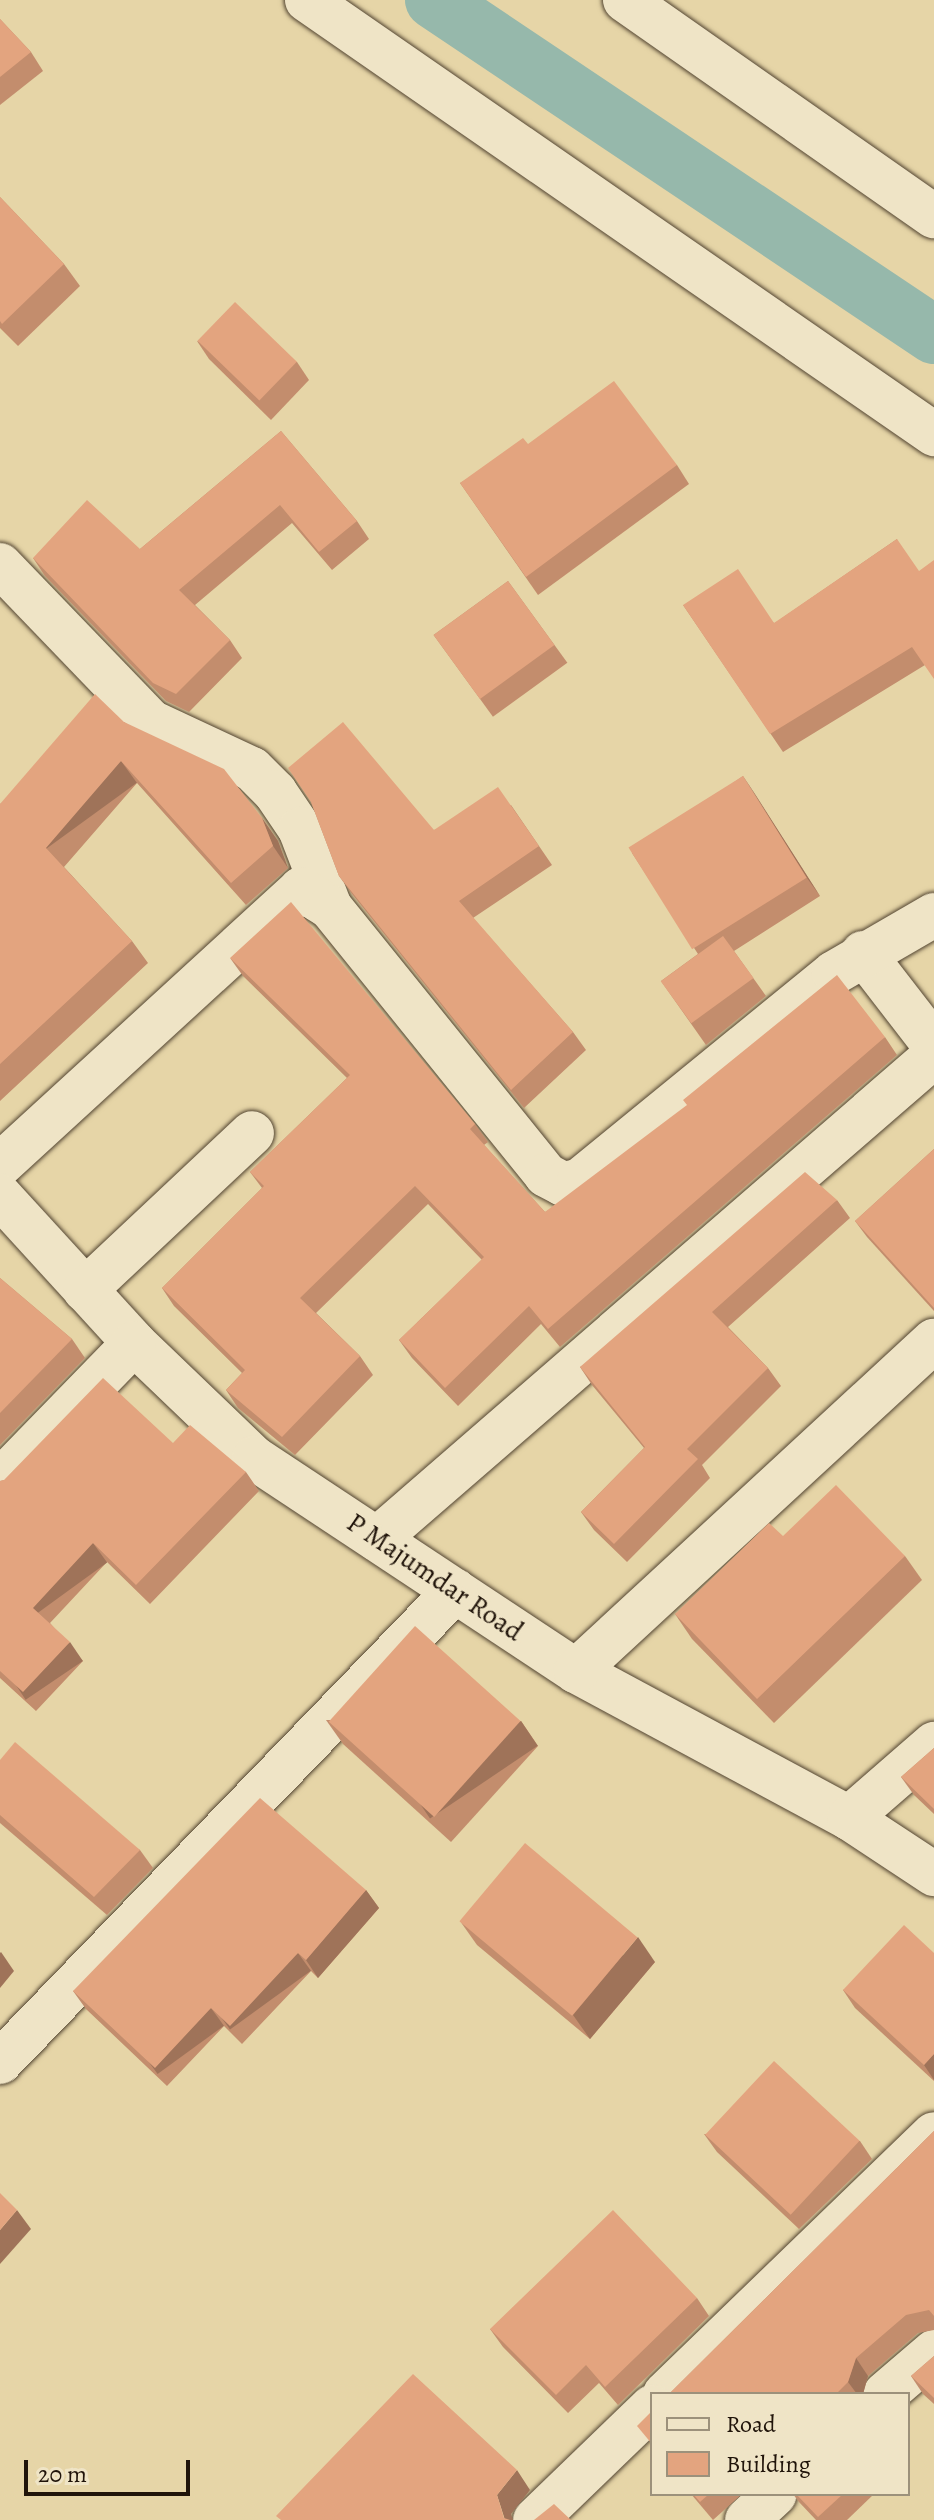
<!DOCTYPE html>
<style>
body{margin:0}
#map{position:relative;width:934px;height:2520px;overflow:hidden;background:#e6d5a7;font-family:Alegreya,serif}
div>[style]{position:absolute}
.canal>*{height:58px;margin:-29px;padding:0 29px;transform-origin:29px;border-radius:29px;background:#96b8ab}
.roads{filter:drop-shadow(0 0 2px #524431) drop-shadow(0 0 2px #524431)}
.minor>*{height:44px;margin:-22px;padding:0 22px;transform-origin:22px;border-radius:22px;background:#efe4c6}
.wall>*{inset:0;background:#c38d6d;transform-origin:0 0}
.shaded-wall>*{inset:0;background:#9f7359;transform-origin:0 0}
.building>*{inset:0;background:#e3a47f;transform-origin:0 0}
span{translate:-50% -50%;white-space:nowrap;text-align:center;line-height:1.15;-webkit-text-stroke:6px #efe4c6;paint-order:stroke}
.street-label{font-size:28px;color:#20140a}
.legend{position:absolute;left:650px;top:2392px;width:260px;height:104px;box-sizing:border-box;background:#efe4c6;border:2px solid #9c917b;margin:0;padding:10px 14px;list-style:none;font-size:24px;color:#20140a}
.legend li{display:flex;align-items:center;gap:16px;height:40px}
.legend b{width:40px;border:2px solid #9c917b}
.scale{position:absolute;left:24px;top:2460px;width:166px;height:36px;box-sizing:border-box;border:4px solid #20140a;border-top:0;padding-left:10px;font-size:24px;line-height:28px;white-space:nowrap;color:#20140a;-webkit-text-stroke:6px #efe4c6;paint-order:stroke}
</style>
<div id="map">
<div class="canal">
<div style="left:434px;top:0;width:602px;rotate:33.82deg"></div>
</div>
<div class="roads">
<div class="minor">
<div style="left:307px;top:0;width:763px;rotate:34.69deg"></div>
<div style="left:625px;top:0;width:377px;rotate:35deg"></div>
<div style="left:0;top:565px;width:218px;rotate:46.1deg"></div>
<div style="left:151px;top:722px;width:111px;rotate:25deg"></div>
<div style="left:252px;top:769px;width:33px;rotate:45deg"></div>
<div style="left:275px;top:792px;width:45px;rotate:56deg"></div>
<div style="left:300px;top:829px;width:84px;rotate:69deg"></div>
<div style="left:863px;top:953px;width:116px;rotate:52.3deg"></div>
<div style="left:0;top:1165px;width:408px;rotate:-42.5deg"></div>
<div style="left:301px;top:889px;width:34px;rotate:32deg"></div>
<div style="left:330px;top:907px;width:344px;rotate:51.1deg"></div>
<div style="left:546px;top:1175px;width:19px;rotate:28deg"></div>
<div style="left:563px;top:1184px;width:16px;rotate:-11deg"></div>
<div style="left:579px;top:1181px;width:329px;rotate:-39.2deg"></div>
<div style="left:834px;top:973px;width:116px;rotate:-30.1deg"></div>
<div style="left:0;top:1196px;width:199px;rotate:47.6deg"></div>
<div style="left:134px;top:1343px;width:166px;rotate:43.8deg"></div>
<div style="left:254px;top:1458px;width:386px;rotate:33.5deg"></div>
<div style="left:576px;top:1671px;width:310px;rotate:28.3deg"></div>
<div style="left:849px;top:1818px;width:102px;rotate:33.4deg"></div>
<div style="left:85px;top:1290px;width:229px;rotate:-43.2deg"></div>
<div style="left:0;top:1481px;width:192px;rotate:-45.8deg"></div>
<div style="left:377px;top:1539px;width:737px;rotate:-40.93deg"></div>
<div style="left:576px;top:1671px;width:487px;rotate:-42.7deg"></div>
<div style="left:849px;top:1818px;width:113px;rotate:-41deg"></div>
<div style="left:0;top:2062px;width:655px;rotate:-45.99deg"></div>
<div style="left:665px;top:2394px;width:374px;rotate:-44deg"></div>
<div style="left:885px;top:2394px;width:65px;rotate:-40.6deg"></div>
<div style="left:535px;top:2520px;width:163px;rotate:-44deg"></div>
<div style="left:747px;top:2520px;width:38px;rotate:-43deg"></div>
</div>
</div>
<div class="wall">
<div style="clip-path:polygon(0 19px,31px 52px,43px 71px,0 105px)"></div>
<div style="clip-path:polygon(0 197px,64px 264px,80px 286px,18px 346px,0 328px)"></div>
<div style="clip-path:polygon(197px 341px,297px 362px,309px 380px,271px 420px,209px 359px)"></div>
<div style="clip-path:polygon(281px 431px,357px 521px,369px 539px,332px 570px,292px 523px,195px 605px,230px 640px,242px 658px,189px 712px,166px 701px,45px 576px,33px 558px,140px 549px)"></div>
<div style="clip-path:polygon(528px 444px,677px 465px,689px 484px,538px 595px,460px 483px)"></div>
<div style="clip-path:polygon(897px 539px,925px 665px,783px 752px,683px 605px,775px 623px)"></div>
<div style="left:508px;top:581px;width:101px;height:92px;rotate:54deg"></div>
<div style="clip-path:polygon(124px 722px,262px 818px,278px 841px,288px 868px,246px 905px,137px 783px,64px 867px,132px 941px,148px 963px,0 1101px,0 804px)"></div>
<div style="clip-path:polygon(743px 776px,820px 896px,734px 951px,766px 996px,706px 1045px,661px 981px,698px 954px,632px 853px)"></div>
<div style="clip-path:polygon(311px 802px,434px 830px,511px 805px,552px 865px,473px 918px,573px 1032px,586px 1050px,524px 1108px,352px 894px,339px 876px)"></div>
<div style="clip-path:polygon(230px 958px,475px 1124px,488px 1142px,484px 1145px,545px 1212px,885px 1037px,897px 1055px,560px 1347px,541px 1324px,458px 1406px,412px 1358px,399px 1340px,482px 1260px,428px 1204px,316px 1313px,360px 1356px,373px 1375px,295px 1455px,238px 1408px,226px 1390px,242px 1373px,174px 1306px,162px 1288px,262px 1188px,250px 1172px,347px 1078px,243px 976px)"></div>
<div style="clip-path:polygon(934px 1149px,934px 1311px,867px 1237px,855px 1221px)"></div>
<div style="clip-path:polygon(837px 1200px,850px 1218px,728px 1327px,768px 1368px,781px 1386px,702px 1465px,710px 1478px,627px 1562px,594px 1530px,581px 1512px,644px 1448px,592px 1385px,580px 1367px)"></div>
<div style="clip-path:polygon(0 1278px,72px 1339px,85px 1358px,0 1445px)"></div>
<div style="clip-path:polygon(173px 1443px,246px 1472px,259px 1491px,150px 1604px,107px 1562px,50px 1623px,83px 1661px,36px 1711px,0 1678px,0 1481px)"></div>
<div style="clip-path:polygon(783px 1536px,905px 1556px,922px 1580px,774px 1723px,692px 1639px,675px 1614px)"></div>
<div style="clip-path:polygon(326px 1720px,521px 1721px,538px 1746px,451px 1842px,343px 1744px)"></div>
<div style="clip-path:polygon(934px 1748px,934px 1814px,914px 1795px,901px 1777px)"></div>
<div style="clip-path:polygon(0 1760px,140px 1850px,153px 1868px,107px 1915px,0 1823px)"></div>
<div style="clip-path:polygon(366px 1890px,379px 1908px,318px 1978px,311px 1971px,242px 2044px,224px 2026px,167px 2086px,86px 2009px,73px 1991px)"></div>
<div style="clip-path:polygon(460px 1921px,655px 1962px,590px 2039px,477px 1945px)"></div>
<div style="clip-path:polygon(934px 1953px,934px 2081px,855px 2008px,843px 1990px)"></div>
<div style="clip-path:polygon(934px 2131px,934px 2330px,918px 2333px,868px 2376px,863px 2394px,669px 2394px)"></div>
<div style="clip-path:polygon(704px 2134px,860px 2141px,872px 2159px,799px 2229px,717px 2152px)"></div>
<div style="clip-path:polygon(697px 2298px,709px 2316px,618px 2405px,599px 2383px,568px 2413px,503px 2347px,490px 2329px)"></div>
<div style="clip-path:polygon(934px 2356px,934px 2404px,923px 2394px,911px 2376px)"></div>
<div style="clip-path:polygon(691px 2494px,742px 2494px,713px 2520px)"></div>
<div style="clip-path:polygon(793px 2494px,874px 2494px,847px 2520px,816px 2520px,799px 2502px)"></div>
</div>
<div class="shaded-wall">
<div style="left:121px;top:761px;width:27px;height:115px;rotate:54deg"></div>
<div style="clip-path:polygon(743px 776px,755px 794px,820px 896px,807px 878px)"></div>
<div style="clip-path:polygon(262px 818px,278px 841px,288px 868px,273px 846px)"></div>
<div style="left:93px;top:1543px;width:24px;height:88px;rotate:54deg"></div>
<div style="left:70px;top:1642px;width:23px;height:69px;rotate:56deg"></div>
<div style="left:521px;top:1721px;width:30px;height:130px;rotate:56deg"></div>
<div style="clip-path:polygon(366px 1890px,379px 1908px,318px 1978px,306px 1960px)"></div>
<div style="clip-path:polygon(638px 1937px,655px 1962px,590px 2039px,573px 2015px)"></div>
<div style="clip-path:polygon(1px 1952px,14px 1971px,0 1988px,0 1953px)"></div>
<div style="left:298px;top:1953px;width:22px;height:100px;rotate:54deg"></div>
<div style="left:211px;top:2008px;width:22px;height:82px;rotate:54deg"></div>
<div style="clip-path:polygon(934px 2054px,934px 2080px,924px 2065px)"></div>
<div style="clip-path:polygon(17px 2210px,31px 2229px,0 2264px,0 2230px)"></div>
<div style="clip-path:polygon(856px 2358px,868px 2376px,863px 2394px,857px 2394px,848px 2382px)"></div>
<div style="clip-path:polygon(517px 2470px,530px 2490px,511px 2514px,513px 2520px,505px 2520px,497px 2495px)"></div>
</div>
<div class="building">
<div style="clip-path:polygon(0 19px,31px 52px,0 77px)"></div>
<div style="clip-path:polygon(0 197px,64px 264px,2px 324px,0 321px)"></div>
<div style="left:235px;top:302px;width:86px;height:54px;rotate:44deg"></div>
<div style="clip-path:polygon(614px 381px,677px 465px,526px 577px,460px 483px,523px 438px,528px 444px)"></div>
<div style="clip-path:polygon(281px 431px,357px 521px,319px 552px,280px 505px,179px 590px,230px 640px,176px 694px,153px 683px,33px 558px,87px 500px,140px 549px)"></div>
<div style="clip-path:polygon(897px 539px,919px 571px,934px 560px,934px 679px,912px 647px,770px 734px,683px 605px,738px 569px,774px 623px)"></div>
<div style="left:508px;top:581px;width:79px;height:92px;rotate:54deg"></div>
<div style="clip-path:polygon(95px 694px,124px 722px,224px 769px,262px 818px,273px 846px,231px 883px,121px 761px,46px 848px,132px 941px,0 1064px,0 804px)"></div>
<div style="clip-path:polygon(343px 722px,434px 830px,498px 787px,539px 846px,459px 901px,573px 1032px,511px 1090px,339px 876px,311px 802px,288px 768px)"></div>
<div style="left:743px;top:776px;width:120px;height:135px;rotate:58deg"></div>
<div style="clip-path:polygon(291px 902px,475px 1124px,470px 1129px,545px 1212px,687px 1105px,683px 1100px,837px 975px,885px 1037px,548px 1329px,529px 1306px,445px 1388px,399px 1340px,484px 1257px,415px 1186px,300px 1298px,360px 1356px,282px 1437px,226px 1390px,245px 1370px,162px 1288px,264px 1186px,250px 1172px,350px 1075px,230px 958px)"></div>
<div style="left:723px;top:936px;width:52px;height:77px;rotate:54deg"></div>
<div style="clip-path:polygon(934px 1149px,934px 1308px,855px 1221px)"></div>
<div style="clip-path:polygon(805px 1172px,837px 1200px,712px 1312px,768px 1368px,687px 1449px,698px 1459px,614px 1544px,581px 1512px,645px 1447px,580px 1367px)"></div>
<div style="clip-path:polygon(0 1278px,72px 1339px,0 1413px)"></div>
<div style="clip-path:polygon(103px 1378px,173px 1443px,190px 1425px,246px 1472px,136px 1585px,93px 1543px,33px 1608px,70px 1642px,23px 1692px,0 1671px,0 1481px,4px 1480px)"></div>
<div style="clip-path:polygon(836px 1485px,905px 1556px,757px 1699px,675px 1614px,769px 1523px,783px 1536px)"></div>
<div style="left:415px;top:1626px;width:142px;height:129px;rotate:42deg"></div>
<div style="clip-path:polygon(15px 1742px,140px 1850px,94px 1897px,0 1815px,0 1760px)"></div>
<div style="clip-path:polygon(934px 1748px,934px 1809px,901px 1777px)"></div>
<div style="clip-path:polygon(260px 1798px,366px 1890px,306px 1960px,298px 1953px,230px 2026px,211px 2008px,155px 2068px,73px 1991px)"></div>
<div style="left:525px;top:1843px;width:147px;height:102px;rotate:40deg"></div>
<div style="clip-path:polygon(904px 1925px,934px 1953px,934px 2054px,924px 2065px,843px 1990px)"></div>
<div style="left:774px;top:2061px;width:117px;height:101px;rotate:43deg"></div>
<div style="clip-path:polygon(934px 2131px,934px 2316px,929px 2310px,906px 2315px,856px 2358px,848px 2382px,836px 2394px,669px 2394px)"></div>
<div style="clip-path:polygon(0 2193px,17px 2210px,0 2230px)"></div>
<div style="clip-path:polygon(613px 2210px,697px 2298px,605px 2387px,586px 2365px,556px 2395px,490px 2329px)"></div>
<div style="clip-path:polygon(934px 2356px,934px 2398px,911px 2376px)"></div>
<div style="clip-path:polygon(413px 2374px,517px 2470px,497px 2495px,504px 2518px,510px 2520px,281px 2520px,276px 2516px)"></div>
<div style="clip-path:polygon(652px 2411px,652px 2444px,637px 2426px)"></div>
<div style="clip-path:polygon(693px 2494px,709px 2494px,700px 2502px)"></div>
<div style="clip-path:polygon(796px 2494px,843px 2494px,818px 2517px)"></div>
<div style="clip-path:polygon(554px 2504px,571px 2520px,534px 2520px)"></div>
</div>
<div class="street-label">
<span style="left:435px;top:1577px;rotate:34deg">P Majumdar Road</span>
</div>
<ul class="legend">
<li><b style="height:10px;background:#efe4c6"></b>Road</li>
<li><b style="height:22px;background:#e3a47f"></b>Building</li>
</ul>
<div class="scale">20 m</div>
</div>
